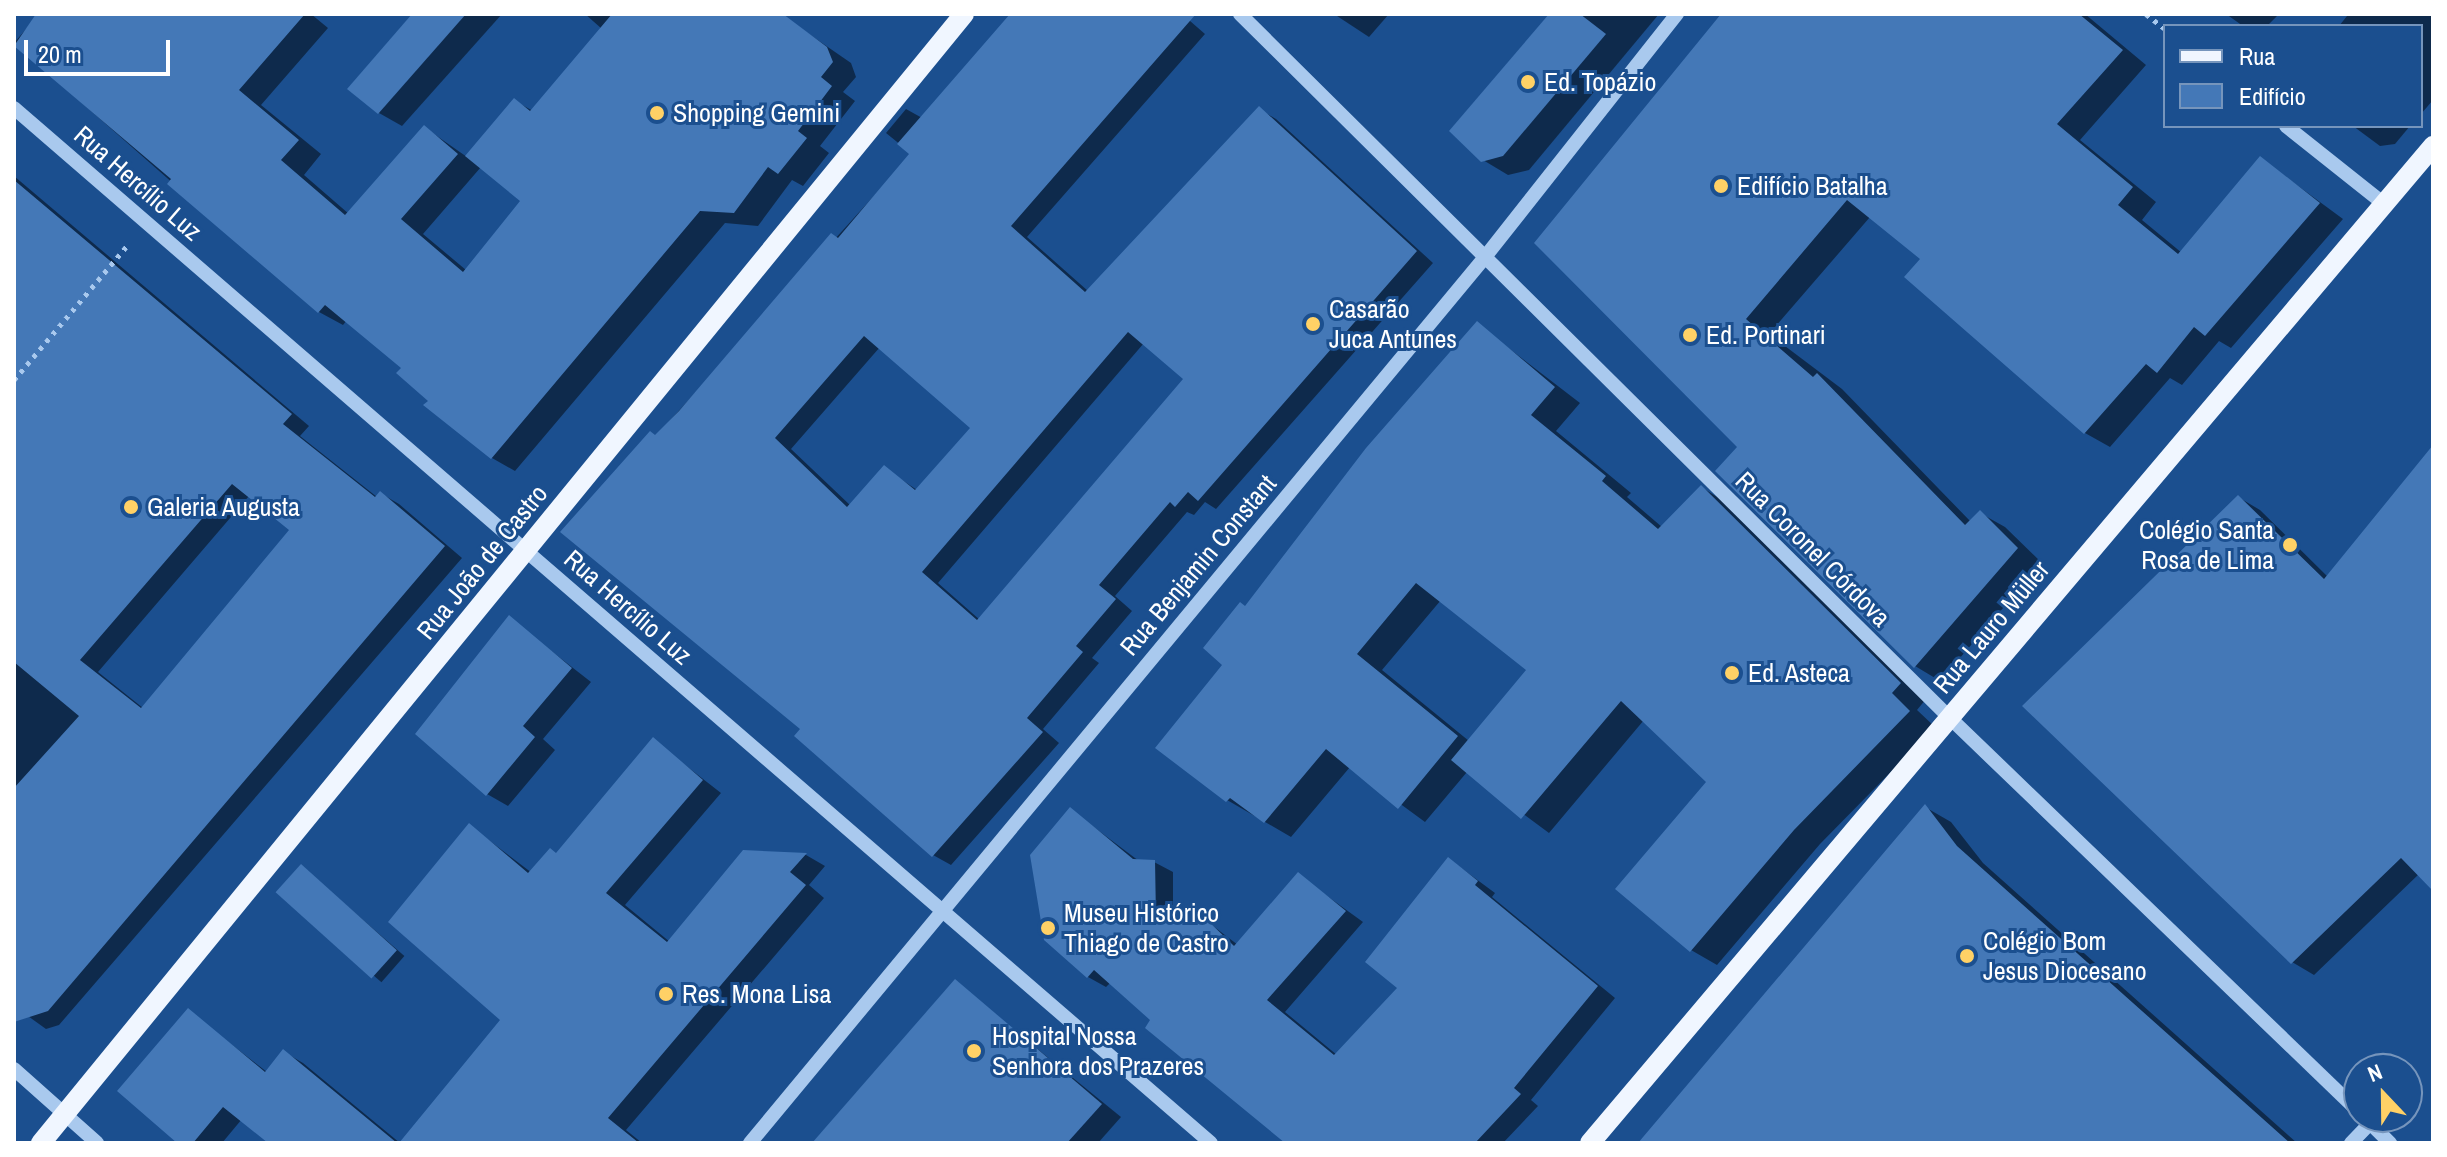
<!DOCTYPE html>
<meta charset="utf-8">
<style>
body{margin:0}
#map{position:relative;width:2447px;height:1157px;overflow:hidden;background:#1b4f8f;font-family:"Archivo Narrow",sans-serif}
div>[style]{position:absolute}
.shadow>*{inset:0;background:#0007;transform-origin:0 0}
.building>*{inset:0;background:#4478b7;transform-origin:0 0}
.path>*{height:5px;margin-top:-2.5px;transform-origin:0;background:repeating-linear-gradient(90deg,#a9c9ee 0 4px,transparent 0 10px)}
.minor>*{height:14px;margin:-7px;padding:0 7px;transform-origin:7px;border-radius:7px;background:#a9c9ee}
.major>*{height:20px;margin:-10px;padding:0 10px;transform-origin:10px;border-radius:10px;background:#f0f6ff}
.dots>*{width:22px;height:22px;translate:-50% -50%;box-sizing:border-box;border:4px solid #1b4f8f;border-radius:50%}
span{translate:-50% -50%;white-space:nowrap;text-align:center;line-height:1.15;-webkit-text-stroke:6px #1b4f8f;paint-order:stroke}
.poi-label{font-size:26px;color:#fff}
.left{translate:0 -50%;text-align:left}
.right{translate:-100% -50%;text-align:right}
.street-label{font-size:26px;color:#fff}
.frame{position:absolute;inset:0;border:16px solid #fff;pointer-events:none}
.legend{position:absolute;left:2163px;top:24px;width:260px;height:104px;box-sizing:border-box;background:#1b4f8f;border:2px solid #7695bc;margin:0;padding:10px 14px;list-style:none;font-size:24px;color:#fff}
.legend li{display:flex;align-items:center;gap:16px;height:40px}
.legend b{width:40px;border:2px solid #7695bc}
.north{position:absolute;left:2343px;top:1053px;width:80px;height:80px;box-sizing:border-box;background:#1b4f8f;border:2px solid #7695bc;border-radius:50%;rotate:338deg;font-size:22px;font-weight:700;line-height:32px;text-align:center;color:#fff}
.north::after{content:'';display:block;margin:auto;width:28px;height:36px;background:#ffd166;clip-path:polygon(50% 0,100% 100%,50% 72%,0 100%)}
.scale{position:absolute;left:24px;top:40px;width:146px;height:36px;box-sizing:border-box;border:4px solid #fff;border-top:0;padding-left:10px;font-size:24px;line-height:28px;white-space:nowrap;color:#fff;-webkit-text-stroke:6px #1b4f8f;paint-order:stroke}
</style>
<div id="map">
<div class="shadow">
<div style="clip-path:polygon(evenodd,39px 14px,311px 14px,328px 28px,261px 105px,321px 154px,304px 175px,349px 214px,424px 127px,467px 157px,515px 101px,533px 111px,602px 29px,585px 14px,780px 14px,851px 63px,856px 77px,843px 92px,855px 101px,820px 146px,829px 153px,803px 186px,792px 180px,758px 226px,725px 223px,515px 471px,492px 458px,404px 367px,347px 320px,343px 325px,319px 312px,14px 43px,39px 14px,481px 167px,523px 201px,466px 270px,423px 234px,481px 167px)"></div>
<div style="clip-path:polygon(415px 14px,502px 14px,402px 126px,379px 113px)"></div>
<div style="clip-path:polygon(evenodd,1013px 14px,1182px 14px,1205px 34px,1027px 237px,1088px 291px,1259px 109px,1276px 119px,1433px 263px,1216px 509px,1205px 502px,1194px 515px,1187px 512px,1115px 596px,1132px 611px,1092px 658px,1099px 663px,1043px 729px,1059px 743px,951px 865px,933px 855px,803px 728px,656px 436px,912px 154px,886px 133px,906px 109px,924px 119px,1013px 14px,1144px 343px,1186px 379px,980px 620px,938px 583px,1144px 343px,1013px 14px,880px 347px,973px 427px,917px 490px,884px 468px,851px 506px,791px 449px,880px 347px)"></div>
<div style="clip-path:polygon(1334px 14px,1389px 14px,1369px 37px)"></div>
<div style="clip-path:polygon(1552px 14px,1659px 14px,1529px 170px,1508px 175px,1483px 160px)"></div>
<div style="clip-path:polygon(1725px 14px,2085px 14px,2146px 65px,2080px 140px,2156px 202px,2142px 220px,2182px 253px,2260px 158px,2343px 219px,2231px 348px,2219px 341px,2182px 385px,2170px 378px,2110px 447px,2085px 433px,1922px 259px,1870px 217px,1769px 334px,1842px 389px,1971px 522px,1980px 513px,2005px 527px,2042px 563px,1940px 681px,1915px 666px,1740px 447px)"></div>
<div style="clip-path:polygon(2226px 14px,2433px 14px,2433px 100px,2421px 114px,2421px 26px,2339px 26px,2347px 16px,2277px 16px,2267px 26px,2243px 26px)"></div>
<div style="clip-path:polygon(2353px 126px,2410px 126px,2395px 144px,2380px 146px)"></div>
<div style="clip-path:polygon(evenodd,14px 176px,309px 426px,300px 436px,377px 497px,380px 493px,399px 504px,462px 558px,59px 1025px,46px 1029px,14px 1006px,14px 176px,249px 496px,292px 530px,143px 708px,98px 672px,249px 496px)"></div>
<div style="clip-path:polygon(evenodd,1477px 324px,1580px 403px,1556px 431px,1631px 493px,1627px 497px,1662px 527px,1701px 487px,1727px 503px,1926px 699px,1917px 710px,1935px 727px,1820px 844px,1717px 965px,1691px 950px,1708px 782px,1644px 720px,1549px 833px,1467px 772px,1425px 822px,1350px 767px,1291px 837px,1227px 800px,1225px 664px,1246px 608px,1477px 324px,1441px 600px,1529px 670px,1469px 741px,1382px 670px,1441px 600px)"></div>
<div style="clip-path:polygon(2433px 446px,2433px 888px,2419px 874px,2314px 975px,2292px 962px,2238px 497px,2260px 510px,2328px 577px)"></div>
<div style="clip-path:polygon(509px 618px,591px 682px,543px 739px,555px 750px,508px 806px,487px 794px)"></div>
<div style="clip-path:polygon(653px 740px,721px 793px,625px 905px,670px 942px,744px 852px,806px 855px,825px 866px,809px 885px,824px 898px,626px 1130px,642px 1143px,401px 1143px,503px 1020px,470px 826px,532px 873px,557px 854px)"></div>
<div style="clip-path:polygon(1925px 807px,1951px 822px,1983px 863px,2297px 1143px,1646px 1143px)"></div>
<div style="clip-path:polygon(1071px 810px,1139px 861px,1154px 862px,1173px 872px,1173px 918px,1200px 916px,1238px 945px,1298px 875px,1363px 922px,1285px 1012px,1337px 1055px,1400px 988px,1449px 859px,1495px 893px,1492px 897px,1615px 998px,1531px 1100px,1538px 1106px,1503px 1143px,1287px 1143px,1111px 982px,1106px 987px,1088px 977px)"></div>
<div style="left:301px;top:866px;width:137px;height:35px;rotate:41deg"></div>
<div style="clip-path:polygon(955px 982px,1121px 1117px,1098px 1143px,815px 1143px)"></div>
<div style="clip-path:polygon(188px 1011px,267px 1072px,284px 1052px,303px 1063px,400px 1143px,272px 1143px,242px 1119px,222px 1143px,180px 1143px)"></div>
</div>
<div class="building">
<div style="clip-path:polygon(36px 14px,305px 14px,239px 90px,299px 140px,281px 160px,345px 215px,424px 125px,458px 154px,401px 219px,463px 272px,520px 201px,465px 156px,514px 98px,530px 111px,612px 14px,783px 14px,827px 47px,833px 62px,821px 77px,832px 86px,798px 131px,807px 138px,778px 174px,768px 167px,734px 213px,700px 211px,491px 459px,423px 405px,428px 401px,396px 373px,401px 368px,325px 305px,318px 313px,167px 184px,171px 179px,14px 46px)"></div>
<div style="clip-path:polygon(412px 14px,466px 14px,378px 114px,347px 89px)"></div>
<div style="clip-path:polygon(evenodd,1010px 14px,1196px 14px,1011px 226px,1085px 292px,1259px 106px,1417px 251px,1198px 501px,1188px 492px,1175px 507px,1170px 502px,1099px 585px,1116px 599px,1076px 646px,1083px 652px,1027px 718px,1043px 732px,932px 857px,794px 736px,800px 729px,560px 532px,650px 431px,655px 435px,679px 411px,831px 233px,838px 238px,909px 154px,897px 144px,1010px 14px,1128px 332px,1183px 379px,977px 620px,922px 572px,1128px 332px,1010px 14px,864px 336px,970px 428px,915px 490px,884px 465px,847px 507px,775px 438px,864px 336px)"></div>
<div style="clip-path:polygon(1549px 14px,1580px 14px,1606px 34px,1503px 156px,1481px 162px,1449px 131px)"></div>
<div style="clip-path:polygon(1721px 14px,2079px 14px,2123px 50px,2057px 124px,2133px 187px,2118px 205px,2178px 254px,2260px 156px,2320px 203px,2205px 336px,2194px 327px,2157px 373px,2146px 364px,2084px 434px,1904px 277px,1920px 259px,1847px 200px,1746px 319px,1813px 377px,1817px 373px,1965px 525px,1980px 510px,2018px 548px,1914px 668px,1715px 471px,1737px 447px,1534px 243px)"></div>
<div style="clip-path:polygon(evenodd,14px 180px,292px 414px,283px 424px,375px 497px,380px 491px,445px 546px,48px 1011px,14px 1022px,14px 788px,79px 716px,14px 662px,14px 180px,232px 484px,289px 530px,141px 708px,80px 660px,232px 484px)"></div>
<div style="clip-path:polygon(1477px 321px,1555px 387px,1531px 415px,1606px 476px,1602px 481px,1658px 529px,1701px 485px,1901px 683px,1892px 693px,1910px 711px,1794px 830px,1690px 952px,1615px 889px,1706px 782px,1621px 701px,1521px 819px,1451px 760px,1526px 670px,1416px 583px,1357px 654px,1458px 736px,1398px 809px,1326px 749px,1264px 823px,1230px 798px,1226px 802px,1155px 748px,1222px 665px,1203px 648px,1240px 602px,1245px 606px,1366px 448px)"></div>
<div style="clip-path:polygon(2433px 445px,2433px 891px,2401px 858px,2291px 964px,2022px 706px,2238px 495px,2324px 579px)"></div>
<div style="clip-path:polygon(509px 615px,572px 668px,523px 726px,535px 737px,486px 796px,415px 734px)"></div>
<div style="clip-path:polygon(653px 737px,703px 780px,606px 893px,667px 942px,743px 850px,807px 853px,790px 872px,806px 885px,608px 1118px,639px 1143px,399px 1143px,500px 1020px,388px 922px,469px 823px,528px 873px,550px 848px,556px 853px)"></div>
<div style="clip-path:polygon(1925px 804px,1957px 846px,2290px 1143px,1638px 1143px)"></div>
<div style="clip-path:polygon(1070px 807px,1133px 859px,1155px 860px,1156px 917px,1201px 914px,1234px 946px,1298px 872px,1346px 911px,1267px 1000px,1334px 1055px,1397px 988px,1365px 962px,1448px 857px,1478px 881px,1475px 885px,1598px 986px,1514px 1088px,1521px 1094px,1475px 1143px,1285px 1143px,1145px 1028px,1150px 1020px,1094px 970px,1087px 978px,1044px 940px,1030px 855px)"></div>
<div style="left:301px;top:864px;width:129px;height:38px;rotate:42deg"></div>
<div style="clip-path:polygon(955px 979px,1102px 1104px,1067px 1143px,812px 1143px)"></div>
<div style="clip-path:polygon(188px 1008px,265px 1072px,283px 1049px,397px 1143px,268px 1143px,223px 1107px,193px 1143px,177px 1143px,117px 1091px)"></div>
</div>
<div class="path">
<div style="left:2146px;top:14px;width:24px;rotate:38deg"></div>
<div style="left:14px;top:380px;width:175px;rotate:-49.9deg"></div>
</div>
<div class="minor">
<div style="left:1240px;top:14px;width:998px;rotate:44.76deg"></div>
<div style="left:1949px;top:717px;width:569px;rotate:43.93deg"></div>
<div style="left:14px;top:108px;width:1582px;rotate:40.85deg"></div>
<div style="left:2286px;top:126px;width:125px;rotate:38.5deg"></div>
<div style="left:14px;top:1069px;width:111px;rotate:41.7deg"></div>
<div style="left:2364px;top:1117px;width:37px;rotate:45deg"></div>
<div style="left:750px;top:1143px;width:1151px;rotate:-50.32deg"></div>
<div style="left:1485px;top:257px;width:310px;rotate:-51.7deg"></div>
<div style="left:2351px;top:1143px;width:28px;rotate:-46deg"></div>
</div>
<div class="major">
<div style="left:41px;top:1143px;width:1458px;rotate:-50.73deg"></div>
<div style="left:1590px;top:1143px;width:1306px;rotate:-49.78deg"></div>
</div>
<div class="dots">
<div style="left:1528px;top:82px;background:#ffd166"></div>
<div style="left:657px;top:113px;background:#ffd166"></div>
<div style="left:1721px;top:186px;background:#ffd166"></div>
<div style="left:1313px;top:324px;background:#ffd166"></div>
<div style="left:1690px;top:335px;background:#ffd166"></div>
<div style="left:131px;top:507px;background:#ffd166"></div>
<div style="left:2290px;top:545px;background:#ffd166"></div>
<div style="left:1732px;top:673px;background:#ffd166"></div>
<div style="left:1048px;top:928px;background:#ffd166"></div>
<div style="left:1967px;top:956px;background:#ffd166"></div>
<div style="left:666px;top:994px;background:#ffd166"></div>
<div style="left:974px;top:1051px;background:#ffd166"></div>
</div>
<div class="poi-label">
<span class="left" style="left:1544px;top:82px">Ed. Topázio</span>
<span class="left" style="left:673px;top:113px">Shopping Gemini</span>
<span class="left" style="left:1737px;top:186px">Edifício Batalha</span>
<span class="left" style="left:1329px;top:324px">Casarão<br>Juca Antunes</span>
<span class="left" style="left:1706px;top:335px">Ed. Portinari</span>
<span class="left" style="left:147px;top:507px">Galeria Augusta</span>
<span class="right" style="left:2274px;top:545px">Colégio Santa<br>Rosa de Lima</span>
<span class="left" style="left:1748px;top:673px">Ed. Asteca</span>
<span class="left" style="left:1064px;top:928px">Museu Histórico<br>Thiago de Castro</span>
<span class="left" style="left:1983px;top:956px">Colégio Bom<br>Jesus Diocesano</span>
<span class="left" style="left:682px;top:994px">Res. Mona Lisa</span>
<span class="left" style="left:992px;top:1051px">Hospital Nossa<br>Senhora dos Prazeres</span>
</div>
<div class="street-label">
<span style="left:138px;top:183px;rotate:41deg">Rua Hercílio Luz</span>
<span style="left:1813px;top:549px;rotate:45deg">Rua Coronel Córdova</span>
<span style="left:482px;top:562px;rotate:-51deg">Rua João de Castro</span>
<span style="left:1198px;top:565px;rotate:-50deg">Rua Benjamin Constant</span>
<span style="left:628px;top:607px;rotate:41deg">Rua Hercílio Luz</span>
<span style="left:1991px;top:627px;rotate:-50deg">Rua Lauro Müller</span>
</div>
<div class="frame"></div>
<ul class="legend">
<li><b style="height:10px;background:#f0f6ff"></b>Rua</li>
<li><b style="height:22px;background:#4478b7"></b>Edifício</li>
</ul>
<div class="north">N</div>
<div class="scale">20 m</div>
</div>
